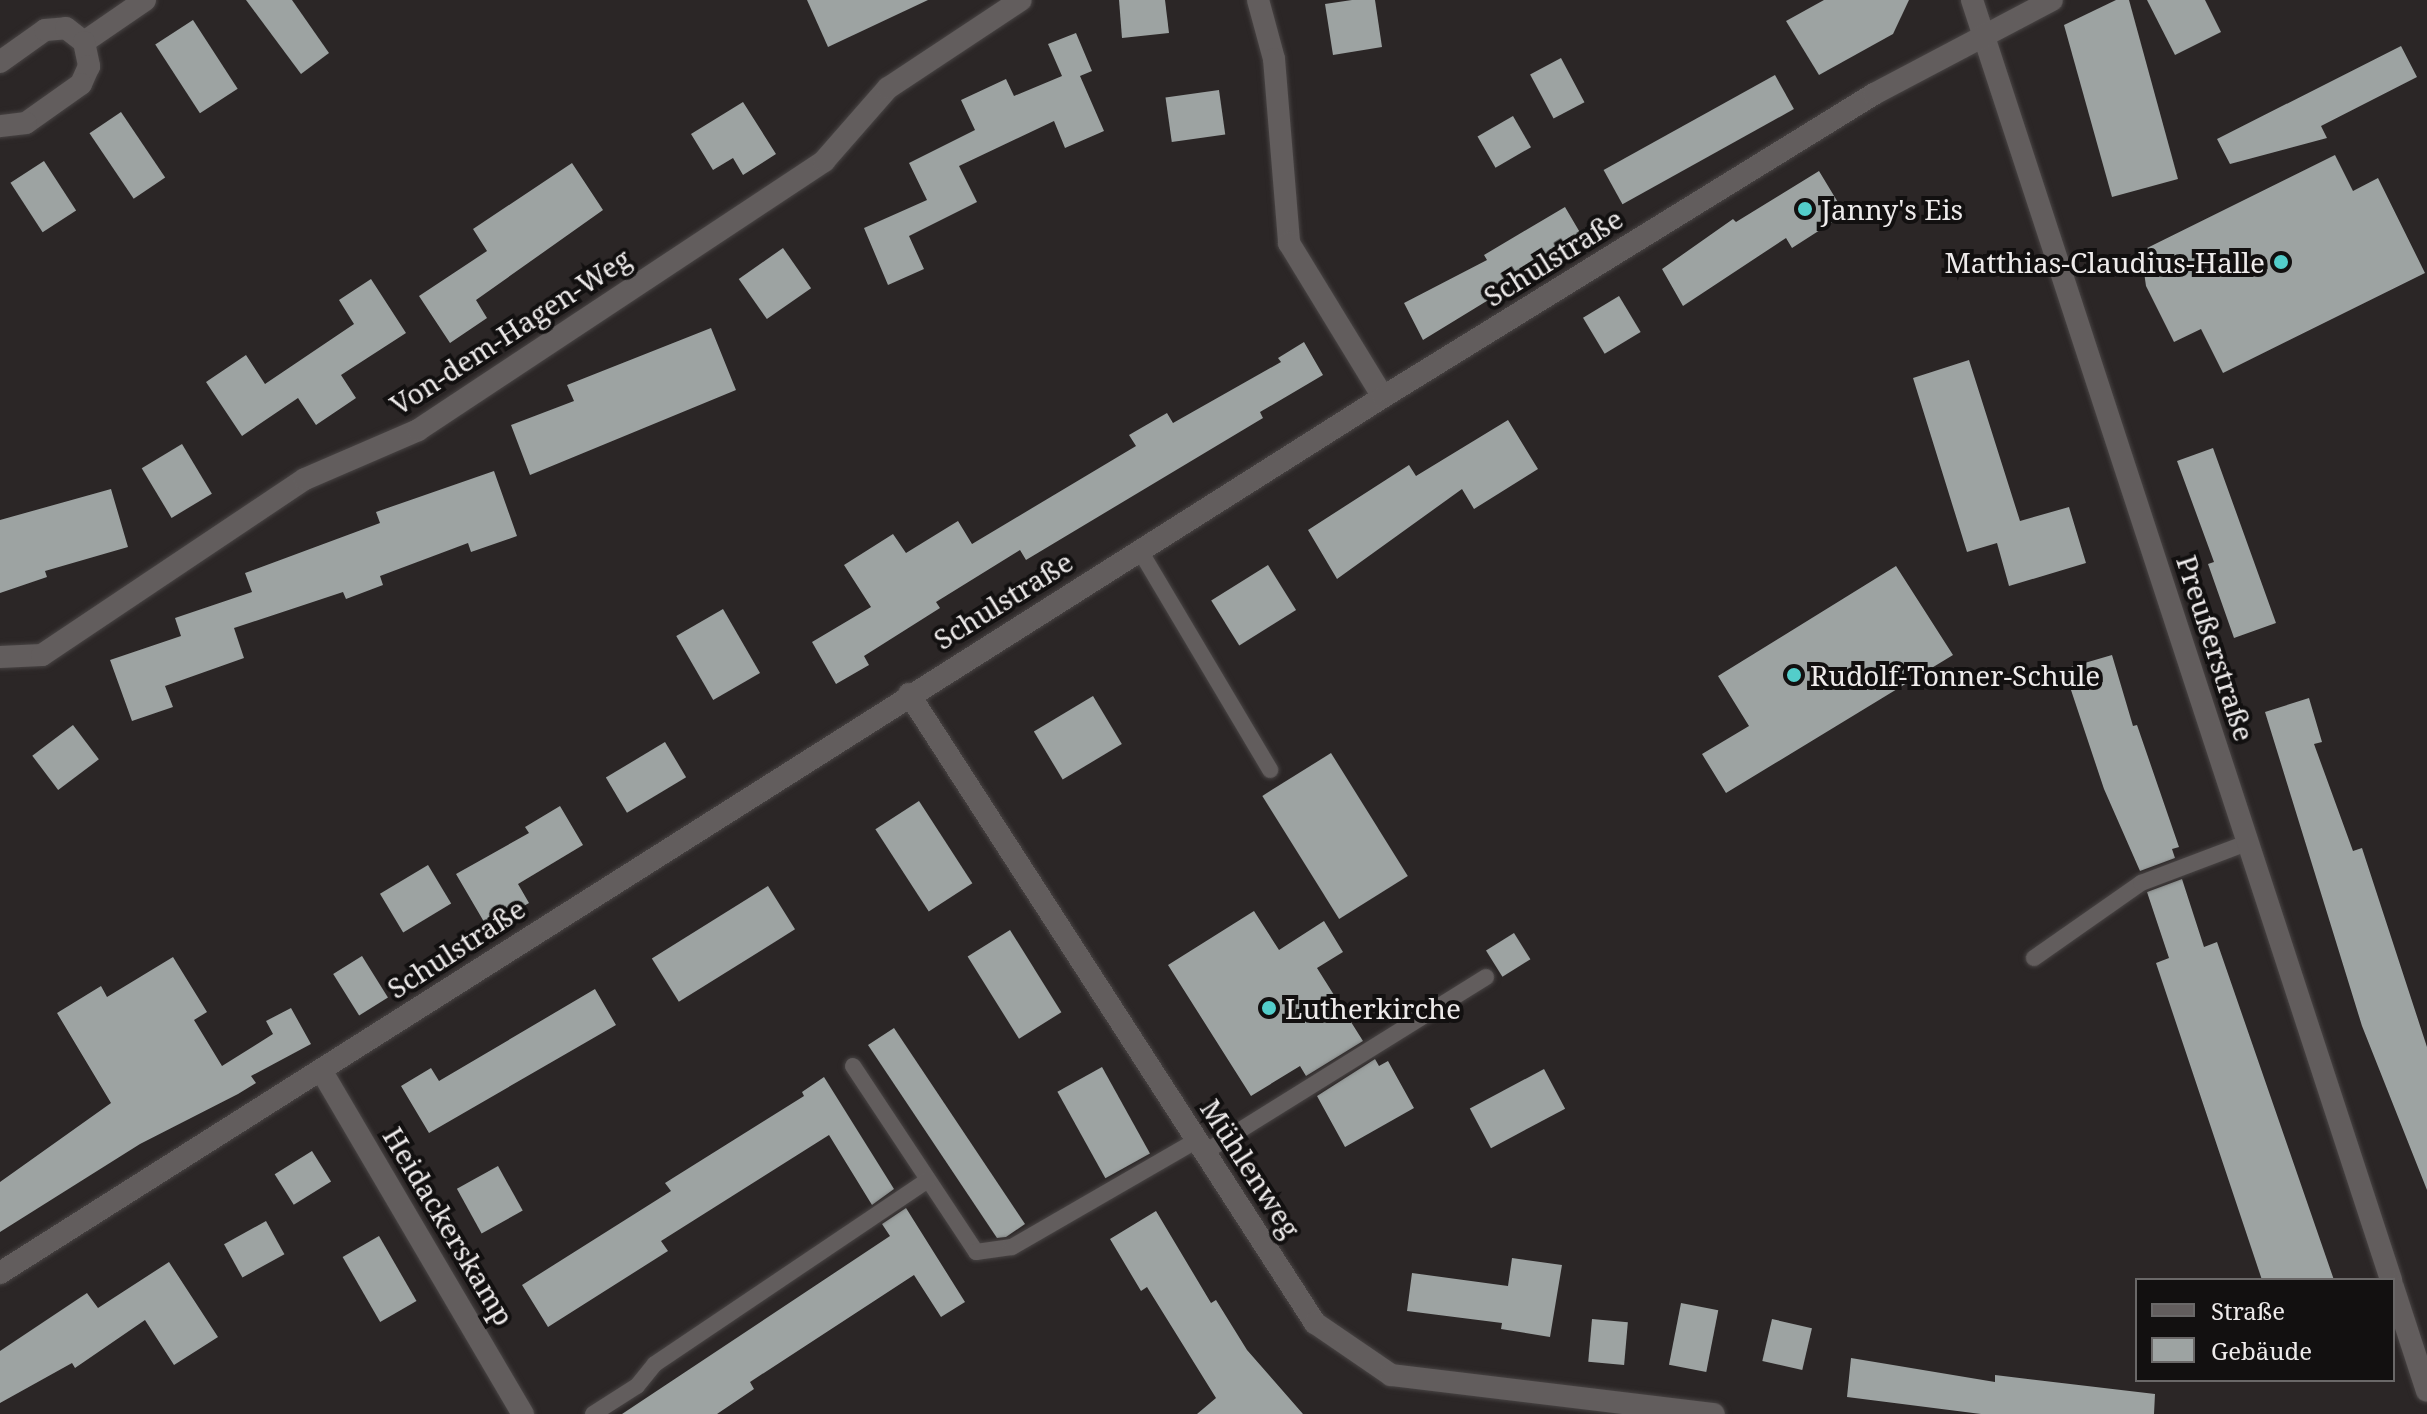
<!DOCTYPE html>
<meta charset="utf-8">
<style>
body{margin:0}
#map{position:relative;width:2427px;height:1414px;overflow:hidden;background:#2b2626;font-family:"Noto Serif",serif}
div>[style]{position:absolute}
.building>*{inset:0;background:#9da3a2;transform-origin:0 0}
.roads{filter:drop-shadow(0 0 2px #484444) drop-shadow(0 0 2px #484444)}
.service>*{height:16px;margin:-8px;padding:0 8px;transform-origin:8px;border-radius:8px;background:#625d5d}
.minor>*{height:22px;margin:-11px;padding:0 11px;transform-origin:11px;border-radius:11px;background:#625d5d}
.dots>*{width:22px;height:22px;translate:-50% -50%;box-sizing:border-box;border:4px solid #121010;border-radius:50%}
span{translate:-50% -50%;white-space:nowrap;text-align:center;line-height:1.15;-webkit-text-stroke:8px #121010;paint-order:stroke}
.poi-label{font-size:28px;color:#eeebeb}
.left{translate:0 -50%;text-align:left}
.right{translate:-100% -50%;text-align:right}
.street-label{font-size:28px;color:#eeebeb}
.legend{position:absolute;left:2135px;top:1278px;width:260px;height:104px;box-sizing:border-box;background:#121010;border:2px solid #6a6868;margin:0;padding:10px 14px;list-style:none;font-size:24px;color:#eeebeb}
.legend li{display:flex;align-items:center;gap:16px;height:40px}
.legend b{width:40px;border:2px solid #6a6868}
</style>
<div id="map">
<div class="building">
<div style="clip-path:polygon(246px 0,292px 0,329px 53px,301px 74px)"></div>
<div style="clip-path:polygon(807px 0,928px 0,828px 47px)"></div>
<div style="clip-path:polygon(1119px 0,1165px 0,1169px 33px,1122px 38px)"></div>
<div style="clip-path:polygon(1352px 0,1375px 0,1382px 47px,1333px 55px,1325px 4px)"></div>
<div style="clip-path:polygon(1824px 0,1909px 0,1893px 34px,1819px 75px,1786px 21px)"></div>
<div style="clip-path:polygon(2116px 0,2129px 0,2178px 179px,2112px 197px,2064px 25px)"></div>
<div style="clip-path:polygon(2147px 0,2205px 0,2221px 32px,2175px 55px)"></div>
<div style="left:193px;top:20px;width:82px;height:45px;rotate:57deg"></div>
<div style="clip-path:polygon(1076px 33px,1092px 71px,1080px 76px,1104px 131px,1065px 148px,1054px 121px,959px 166px,977px 202px,909px 236px,924px 269px,888px 285px,864px 228px,927px 200px,909px 163px,975px 130px,961px 100px,1006px 79px,1014px 96px,1062px 76px,1048px 44px)"></div>
<div style="clip-path:polygon(2401px 46px,2417px 77px,2321px 126px,2327px 138px,2230px 164px,2217px 139px)"></div>
<div style="left:1561px;top:58px;width:50px;height:35px;rotate:62deg"></div>
<div style="left:1775px;top:75px;width:39px;height:196px;rotate:61deg"></div>
<div style="left:1219px;top:90px;width:45px;height:54px;rotate:82deg"></div>
<div style="clip-path:polygon(743px 102px,776px 154px,743px 175px,733px 158px,713px 170px,691px 134px)"></div>
<div style="left:121px;top:112px;width:79px;height:38px;rotate:56deg"></div>
<div style="left:1513px;top:116px;width:36px;height:41px;rotate:60deg"></div>
<div style="clip-path:polygon(2335px 155px,2353px 191px,2378px 178px,2425px 273px,2223px 373px,2201px 329px,2174px 342px,2146px 286px,2141px 251px)"></div>
<div style="left:44px;top:161px;width:59px;height:40px;rotate:57deg"></div>
<div style="clip-path:polygon(572px 163px,603px 210px,476px 300px,487px 318px,450px 343px,419px 296px,487px 251px,473px 229px)"></div>
<div style="clip-path:polygon(1819px 171px,1845px 214px,1792px 248px,1786px 238px,1683px 306px,1662px 269px,1733px 219px,1736px 222px)"></div>
<div style="clip-path:polygon(1565px 207px,1585px 241px,1423px 340px,1404px 303px,1487px 260px,1484px 255px)"></div>
<div style="left:783px;top:248px;width:49px;height:54px;rotate:55deg"></div>
<div style="clip-path:polygon(371px 279px,406px 333px,341px 375px,356px 398px,316px 425px,298px 398px,242px 436px,206px 382px,246px 355px,265px 384px,354px 324px,339px 300px)"></div>
<div style="left:1619px;top:296px;width:42px;height:42px;rotate:59deg"></div>
<div style="clip-path:polygon(711px 328px,736px 390px,530px 475px,511px 425px,574px 401px,567px 385px)"></div>
<div style="clip-path:polygon(1304px 342px,1323px 375px,1260px 412px,1263px 418px,1026px 560px,1020px 550px,936px 602px,940px 608px,864px 656px,869px 665px,836px 684px,812px 642px,871px 607px,844px 565px,893px 534px,906px 553px,958px 521px,972px 544px,1136px 446px,1129px 435px,1167px 413px,1173px 423px,1281px 362px,1278px 358px)"></div>
<div style="clip-path:polygon(1969px 360px,2020px 521px,2069px 507px,2086px 563px,2009px 586px,1997px 543px,1967px 552px,1913px 378px)"></div>
<div style="clip-path:polygon(1508px 420px,1538px 469px,1474px 509px,1462px 489px,1337px 579px,1308px 530px,1409px 465px,1416px 476px)"></div>
<div style="left:182px;top:444px;width:58px;height:47px;rotate:59deg"></div>
<div style="clip-path:polygon(2213px 448px,2276px 623px,2234px 638px,2208px 564px,2214px 562px,2177px 461px)"></div>
<div style="clip-path:polygon(494px 471px,517px 536px,471px 552px,468px 543px,380px 576px,383px 585px,346px 599px,343px 592px,234px 628px,244px 658px,165px 686px,173px 707px,132px 721px,110px 660px,181px 636px,175px 618px,252px 592px,245px 573px,380px 523px,376px 512px)"></div>
<div style="clip-path:polygon(111px 489px,128px 547px,45px 571px,47px 577px,0 593px,0 520px)"></div>
<div style="left:1268px;top:565px;width:53px;height:67px;rotate:58deg"></div>
<div style="clip-path:polygon(1896px 566px,1953px 655px,1726px 793px,1702px 754px,1749px 726px,1718px 676px)"></div>
<div style="left:723px;top:609px;width:74px;height:54px;rotate:60deg"></div>
<div style="clip-path:polygon(2112px 655px,2133px 726px,2137px 725px,2179px 847px,2172px 849px,2175px 858px,2140px 871px,2104px 789px,2064px 669px)"></div>
<div style="left:1093px;top:696px;width:56px;height:69px;rotate:59deg"></div>
<div style="clip-path:polygon(2309px 698px,2322px 742px,2314px 744px,2353px 851px,2362px 848px,2427px 1047px,2427px 1190px,2362px 1026px,2265px 712px)"></div>
<div style="left:73px;top:725px;width:43px;height:51px;rotate:53deg"></div>
<div style="left:665px;top:742px;width:41px;height:69px;rotate:59deg"></div>
<div style="left:1331px;top:753px;width:145px;height:81px;rotate:58deg"></div>
<div style="left:919px;top:801px;width:98px;height:52px;rotate:57deg"></div>
<div style="clip-path:polygon(560px 806px,583px 845px,518px 884px,529px 903px,487px 927px,456px 874px,529px 833px,525px 827px)"></div>
<div style="left:428px;top:865px;width:45px;height:56px;rotate:59deg"></div>
<div style="clip-path:polygon(2182px 879px,2204px 947px,2217px 942px,2334px 1280px,2262px 1280px,2156px 963px,2169px 958px,2147px 892px)"></div>
<div style="left:768px;top:886px;width:51px;height:137px;rotate:58deg"></div>
<div style="clip-path:polygon(1254px 911px,1279px 950px,1324px 921px,1343px 952px,1317px 968px,1363px 1041px,1306px 1076px,1300px 1066px,1251px 1096px,1168px 965px)"></div>
<div style="left:1010px;top:930px;width:97px;height:50px;rotate:58deg"></div>
<div style="left:1514px;top:933px;width:31px;height:33px;rotate:58deg"></div>
<div style="left:362px;top:956px;width:49px;height:34px;rotate:58deg"></div>
<div style="clip-path:polygon(173px 957px,207px 1012px,194px 1020px,222px 1066px,273px 1034px,266px 1021px,291px 1008px,311px 1044px,251px 1076px,256px 1083px,238px 1094px,140px 1144px,0 1232px,0 1182px,111px 1103px,57px 1013px,101px 986px,107px 997px)"></div>
<div style="clip-path:polygon(595px 989px,616px 1025px,429px 1133px,401px 1086px,431px 1068px,439px 1081px)"></div>
<div style="clip-path:polygon(894px 1028px,1025px 1224px,1006px 1237px,997px 1238px,868px 1045px)"></div>
<div style="clip-path:polygon(1375px 1059px,1379px 1066px,1388px 1061px,1414px 1108px,1345px 1147px,1317px 1096px)"></div>
<div style="left:1102px;top:1067px;width:99px;height:51px;rotate:61deg"></div>
<div style="left:1544px;top:1069px;width:45px;height:84px;rotate:62deg"></div>
<div style="clip-path:polygon(824px 1077px,894px 1189px,872px 1205px,829px 1135px,661px 1241px,668px 1251px,548px 1327px,522px 1285px,671px 1191px,665px 1183px,804px 1096px,802px 1092px)"></div>
<div style="left:312px;top:1151px;width:36px;height:44px;rotate:58deg"></div>
<div style="left:498px;top:1166px;width:51px;height:47px;rotate:61deg"></div>
<div style="clip-path:polygon(906px 1208px,965px 1302px,941px 1317px,914px 1275px,750px 1382px,754px 1389px,717px 1414px,622px 1414px,890px 1236px,882px 1224px)"></div>
<div style="clip-path:polygon(1156px 1211px,1211px 1303px,1216px 1300px,1247px 1350px,1303px 1414px,1197px 1414px,1216px 1398px,1147px 1287px,1141px 1291px,1110px 1239px)"></div>
<div style="left:266px;top:1221px;width:38px;height:48px;rotate:61deg"></div>
<div style="left:379px;top:1236px;width:75px;height:42px;rotate:60deg"></div>
<div style="clip-path:polygon(1512px 1258px,1562px 1265px,1550px 1337px,1501px 1329px,1502px 1323px,1407px 1311px,1412px 1273px,1508px 1286px)"></div>
<div style="clip-path:polygon(169px 1262px,218px 1337px,174px 1365px,145px 1320px,75px 1368px,72px 1363px,0 1403px,0 1351px,87px 1293px,98px 1308px)"></div>
<div style="left:1681px;top:1303px;width:38px;height:63px;rotate:11deg"></div>
<div style="left:1592px;top:1319px;width:36px;height:43px;rotate:5deg"></div>
<div style="left:1772px;top:1319px;width:41px;height:43px;rotate:13deg"></div>
<div style="clip-path:polygon(1851px 1358px,1995px 1382px,1995px 1375px,2155px 1394px,2154px 1414px,1981px 1414px,1847px 1397px)"></div>
</div>
<div class="roads">
<div class="service">
<div style="left:1139px;top:549px;width:257px;rotate:59.3deg"></div>
<div style="left:2034px;top:958px;width:131px;rotate:-35deg"></div>
<div style="left:2141px;top:883px;width:113px;rotate:-20.7deg"></div>
<div style="left:853px;top:1066px;width:223px;rotate:56.5deg"></div>
<div style="left:976px;top:1252px;width:36px;rotate:-8deg"></div>
<div style="left:1012px;top:1247px;width:214px;rotate:-30deg"></div>
<div style="left:1205px;top:1152px;width:331px;rotate:-31.9deg"></div>
<div style="left:593px;top:1414px;width:52px;rotate:-32.5deg"></div>
<div style="left:637px;top:1386px;width:28px;rotate:-51deg"></div>
<div style="left:655px;top:1364px;width:329px;rotate:-34deg"></div>
</div>
<div class="minor">
<div style="left:1258px;top:0;width:61px;rotate:74.8deg"></div>
<div style="left:1274px;top:59px;width:185px;rotate:85.3deg"></div>
<div style="left:1289px;top:243px;width:180px;rotate:58.6deg"></div>
<div style="left:1972px;top:0;width:1347px;rotate:71.87deg"></div>
<div style="left:84px;top:42px;width:74px;rotate:-34.5deg"></div>
<div style="left:0;top:62px;width:55px;rotate:-35.4deg"></div>
<div style="left:45px;top:30px;width:21px;rotate:-5deg"></div>
<div style="left:66px;top:28px;width:23px;rotate:38deg"></div>
<div style="left:84px;top:42px;width:25px;rotate:78deg"></div>
<div style="left:89px;top:66px;width:20px;rotate:114deg"></div>
<div style="left:81px;top:84px;width:67px;rotate:144.7deg"></div>
<div style="left:26px;top:123px;width:26px;rotate:173deg"></div>
<div style="left:0;top:657px;width:42px;rotate:-2.7deg"></div>
<div style="left:42px;top:655px;width:316px;rotate:-33.8deg"></div>
<div style="left:305px;top:479px;width:123px;rotate:-23.4deg"></div>
<div style="left:418px;top:430px;width:487px;rotate:-33.5deg"></div>
<div style="left:824px;top:161px;width:97px;rotate:-48.8deg"></div>
<div style="left:888px;top:88px;width:159px;rotate:-33.5deg"></div>
<div style="left:909px;top:694px;width:749px;rotate:57.16deg"></div>
<div style="left:1315px;top:1323px;width:92px;rotate:34.4deg"></div>
<div style="left:1391px;top:1375px;width:325px;rotate:6.9deg"></div>
<div style="left:321px;top:1070px;width:399px;rotate:59.6deg"></div>
<div style="left:0;top:1273px;width:1637px;rotate:-32.35deg"></div>
<div style="left:1383px;top:397px;width:577px;rotate:-31.68deg"></div>
<div style="left:1874px;top:94px;width:201px;rotate:-27.8deg"></div>
<div style="left:2393px;top:1287px;width:109px;rotate:71.9deg"></div>
</div>
</div>
<div class="dots">
<div style="left:1805px;top:209px;background:#53cdca"></div>
<div style="left:2281px;top:262px;background:#53cdca"></div>
<div style="left:1794px;top:675px;background:#53cdca"></div>
<div style="left:1269px;top:1008px;background:#53cdca"></div>
</div>
<div class="poi-label">
<span class="left" style="left:1821px;top:209px">Janny's Eis</span>
<span class="right" style="left:2265px;top:262px">Matthias-Claudius-Halle</span>
<span class="left" style="left:1810px;top:675px">Rudolf-Tonner-Schule</span>
<span class="left" style="left:1285px;top:1008px">Lutherkirche</span>
</div>
<div class="street-label">
<span style="left:1553px;top:257px;rotate:-32deg">Schulstraße</span>
<span style="left:510px;top:331px;rotate:-33deg">Von-dem-Hagen-Weg</span>
<span style="left:1003px;top:600px;rotate:-32deg">Schulstraße</span>
<span style="left:2216px;top:648px;rotate:72deg">Preußerstraße</span>
<span style="left:456px;top:948px;rotate:-33deg">Schulstraße</span>
<span style="left:1251px;top:1168px;rotate:57deg">Mühlenweg</span>
<span style="left:449px;top:1226px;rotate:59deg">Heidackerskamp</span>
</div>
<ul class="legend">
<li><b style="height:10px;background:#625d5d"></b>Straße</li>
<li><b style="height:22px;background:#9da3a2"></b>Gebäude</li>
</ul>
</div>
